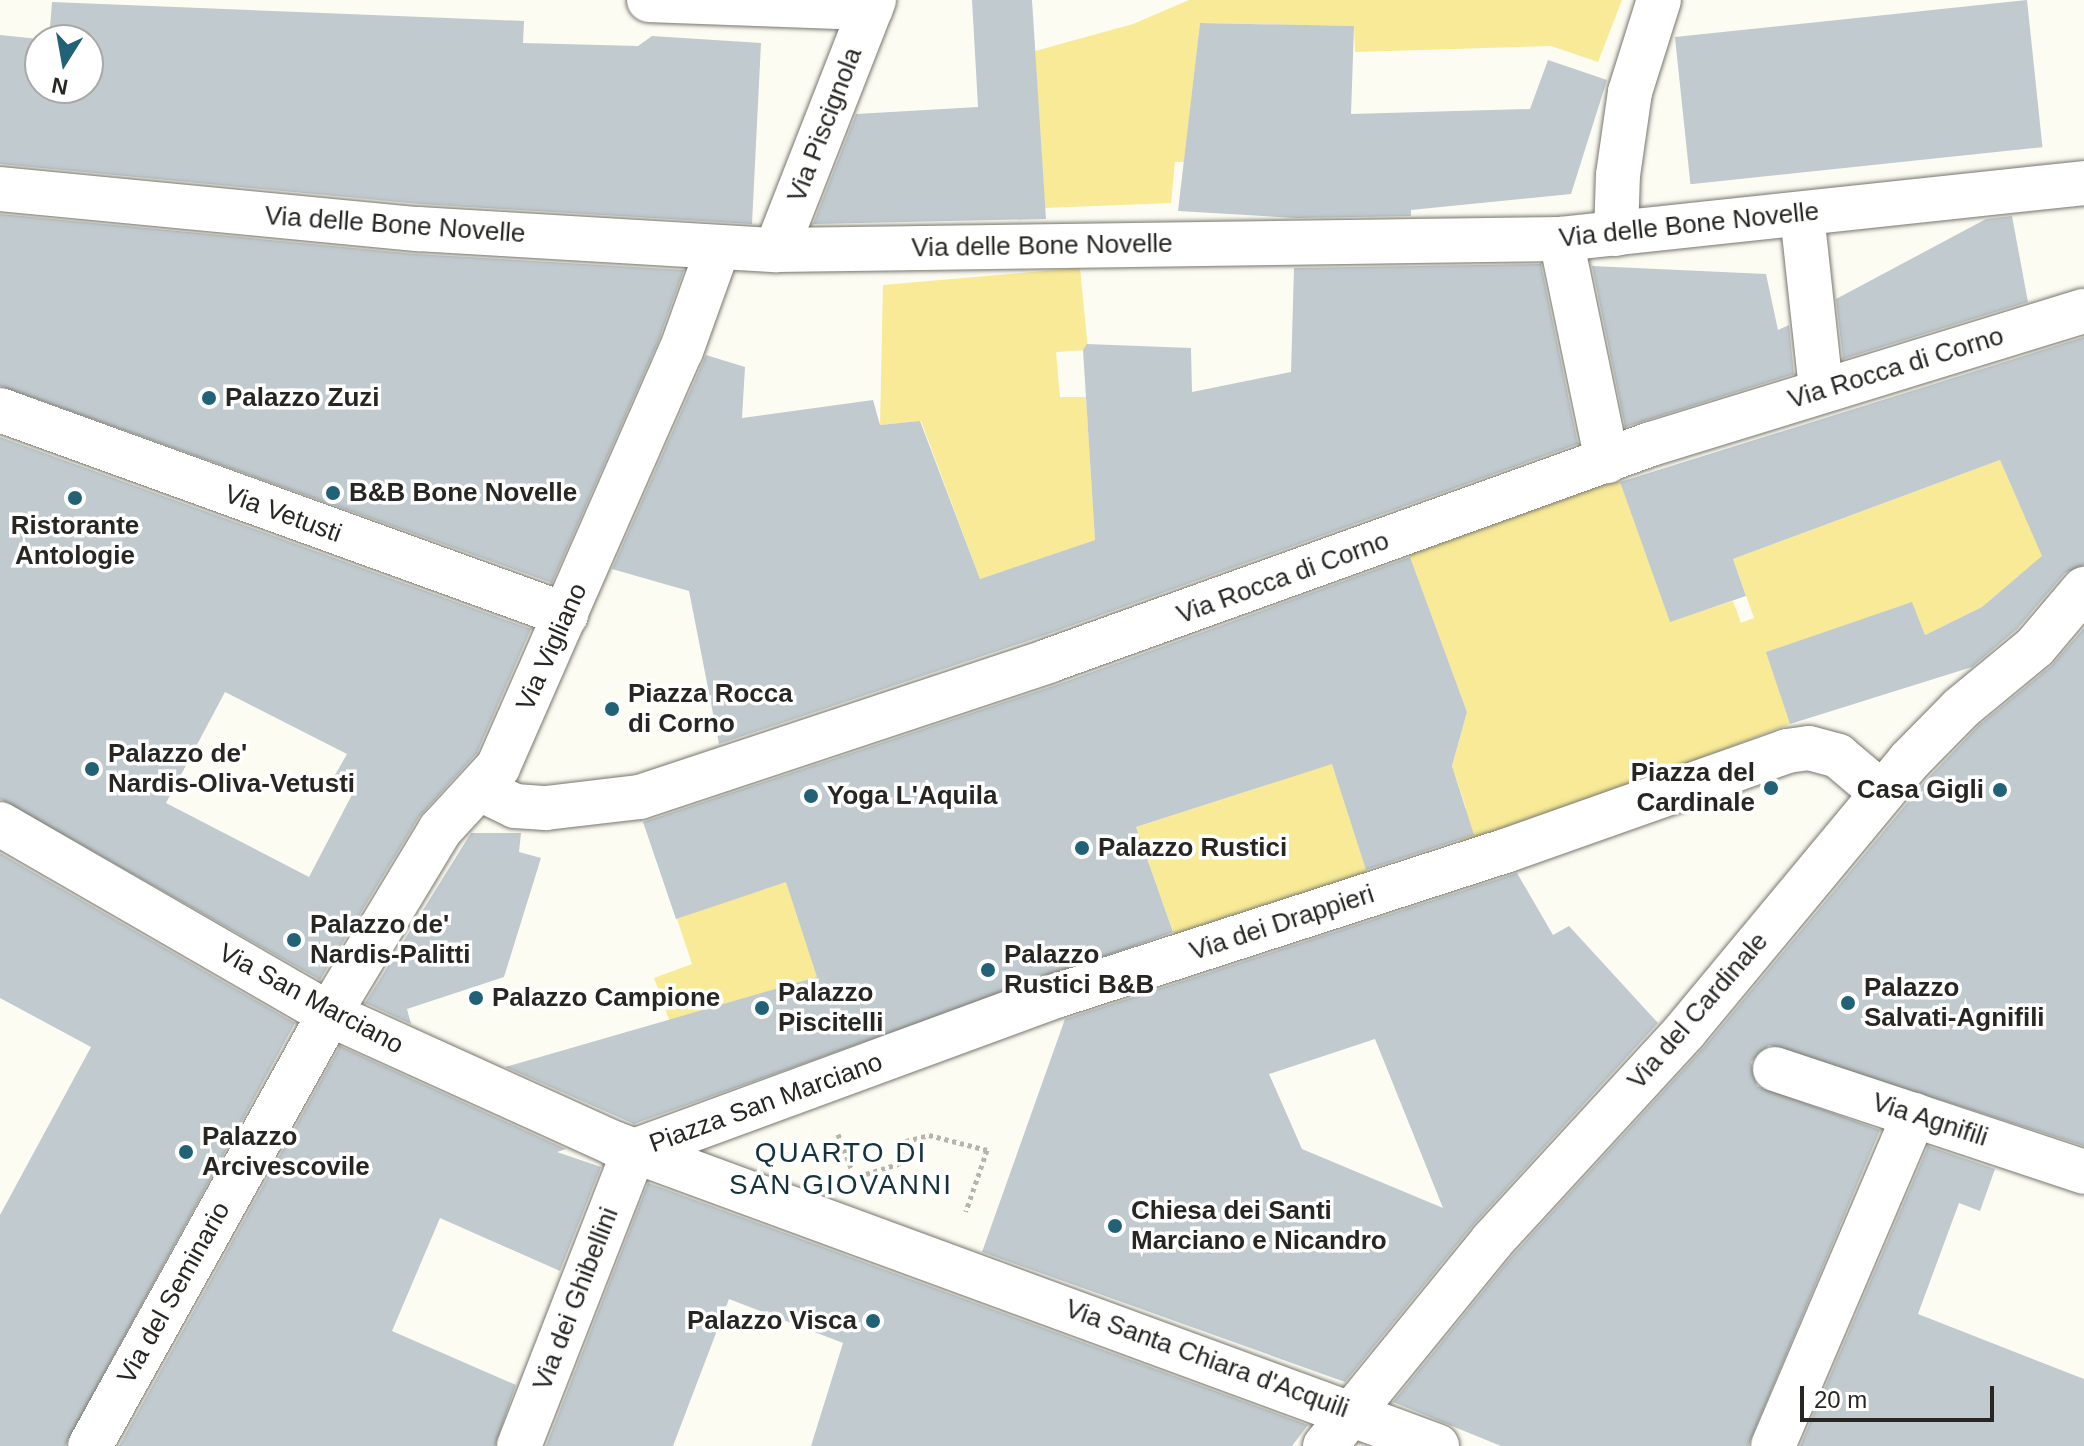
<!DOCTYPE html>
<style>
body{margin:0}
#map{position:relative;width:2084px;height:1446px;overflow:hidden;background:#fdfcf3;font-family:Arial,sans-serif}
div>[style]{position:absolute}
.green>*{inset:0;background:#f8ea96}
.building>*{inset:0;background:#c1cace;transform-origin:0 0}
.path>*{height:5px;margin-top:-2.5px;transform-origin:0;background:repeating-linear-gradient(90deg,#b5b4ad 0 4px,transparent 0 8px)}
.roads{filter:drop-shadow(0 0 2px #77766e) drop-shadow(0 0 2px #77766e)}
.minor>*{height:44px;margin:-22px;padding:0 22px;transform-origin:22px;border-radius:22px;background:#fff}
.dots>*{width:22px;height:22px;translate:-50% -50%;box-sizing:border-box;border:4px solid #fff;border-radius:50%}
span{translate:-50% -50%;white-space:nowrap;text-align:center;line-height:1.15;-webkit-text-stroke:7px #fff;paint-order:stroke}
.street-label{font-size:26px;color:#272623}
.poi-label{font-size:26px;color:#272623;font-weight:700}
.left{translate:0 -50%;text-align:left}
.right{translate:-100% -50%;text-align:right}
.neighbourhood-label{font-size:28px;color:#15333d;letter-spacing:2px}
.north{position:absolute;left:24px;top:24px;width:80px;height:80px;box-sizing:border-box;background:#fff;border:2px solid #a9a8a7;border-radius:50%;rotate:191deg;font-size:22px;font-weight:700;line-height:32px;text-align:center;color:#272623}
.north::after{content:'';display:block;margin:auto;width:28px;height:36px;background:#226277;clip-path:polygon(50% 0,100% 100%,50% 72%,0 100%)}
.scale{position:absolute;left:1800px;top:1386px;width:194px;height:36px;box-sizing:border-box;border:4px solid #272623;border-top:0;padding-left:10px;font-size:24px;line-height:28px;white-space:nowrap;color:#272623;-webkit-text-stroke:6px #fff;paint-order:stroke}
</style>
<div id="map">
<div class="green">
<div style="clip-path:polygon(1189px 0,1622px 0,1598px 62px,1551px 46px,1355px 52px,1354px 26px,1200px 23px,1184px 162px,1175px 162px,1171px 203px,1045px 208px,1035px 51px,1133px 24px)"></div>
<div style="clip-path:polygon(1080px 268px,1088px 350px,1056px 352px,1060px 397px,1086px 397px,1095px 540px,980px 579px,921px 421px,880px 425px,883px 285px)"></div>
<div style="clip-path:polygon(2000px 460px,2019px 503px,2084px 546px,2028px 568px,1982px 607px,1925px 635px,1912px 603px,1767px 652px,1790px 724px,1463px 850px,1451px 814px,1466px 808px,1452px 766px,1467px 712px,1408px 552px,1616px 470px,1670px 621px,1733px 601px,1741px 623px,1754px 618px,1733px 559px)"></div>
<div style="clip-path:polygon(1326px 742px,1369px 879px,1177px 943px,1136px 827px,1276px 782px)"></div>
<div style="clip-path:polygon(797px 840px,817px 977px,671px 1025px,654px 978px,692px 964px,677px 919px)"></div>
</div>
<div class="building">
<div style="clip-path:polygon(972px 0,1032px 0,1046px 219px,813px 224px,856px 114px,978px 107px)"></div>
<div style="left:2027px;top:0;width:148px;height:354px;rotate:84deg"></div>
<div style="clip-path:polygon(evenodd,52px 2px,524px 21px,523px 43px,638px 46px,652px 36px,761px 43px,752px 224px,420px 204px,0 164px,0 35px,49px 40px,52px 2px,40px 40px,88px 40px,88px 88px,40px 88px,40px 40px)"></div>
<div style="clip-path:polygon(1200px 23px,1354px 26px,1351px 114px,1530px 109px,1548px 60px,1607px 80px,1571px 194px,1411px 210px,1411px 216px,1296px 218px,1178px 211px)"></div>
<div style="clip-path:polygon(0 214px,416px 254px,684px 270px,658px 342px,552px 583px,0 386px)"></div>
<div style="clip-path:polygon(2012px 216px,2028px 302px,1843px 359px,1836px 299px,1986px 219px)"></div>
<div style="clip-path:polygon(1541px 264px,1578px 444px,1040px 637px,719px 744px,689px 591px,612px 569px,706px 355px,745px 367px,742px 418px,873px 400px,880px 425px,920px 421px,980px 579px,1095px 540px,1083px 350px,1087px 344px,1191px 348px,1192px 392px,1291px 372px,1294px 268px)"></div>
<div style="clip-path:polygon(1592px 266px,1766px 274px,1778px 330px,1789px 325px,1794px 374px,1625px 427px)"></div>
<div style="clip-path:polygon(2084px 337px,2084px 565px,2065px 573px,2017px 629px,1972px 667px,1790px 724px,1766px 652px,1912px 602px,1925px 635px,1982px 607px,2042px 556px,2000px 460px,1733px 559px,1746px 596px,1670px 622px,1620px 482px)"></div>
<div style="clip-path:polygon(evenodd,0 437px,531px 629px,477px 753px,419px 817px,320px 980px,0 799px,0 437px,225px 692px,347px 754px,335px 775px,356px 787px,309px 877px,166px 803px,225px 692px)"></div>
<div style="clip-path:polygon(1410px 557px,1467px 712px,1452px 766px,1474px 835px,1366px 870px,1332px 764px,1136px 827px,1173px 932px,634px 1124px,505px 1067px,817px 977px,786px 882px,676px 919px,643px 822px,1056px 685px)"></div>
<div style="clip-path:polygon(2084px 628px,2084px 1146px,1769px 1045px,1751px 1062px,1757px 1086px,1880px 1130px,1748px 1446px,1501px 1446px,1393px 1402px,1511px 1257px,1704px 1047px,1928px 778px,1978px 726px,2051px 666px)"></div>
<div style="clip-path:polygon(471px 833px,521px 833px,519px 852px,541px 858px,504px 977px,407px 1009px,411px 1024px,365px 1003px)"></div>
<div style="clip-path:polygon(0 853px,295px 1023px,65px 1446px,0 1446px,0 1215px,91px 1047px,0 998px)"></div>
<div style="clip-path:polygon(evenodd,1517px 873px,1553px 935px,1569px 926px,1658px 1023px,1474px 1224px,1345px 1382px,982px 1252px,1065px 1019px,1517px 873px,1375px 1039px,1443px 1208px,1302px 1149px,1269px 1074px,1375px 1039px)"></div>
<div style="clip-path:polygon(340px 1046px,566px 1149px,557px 1152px,601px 1167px,560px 1271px,440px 1218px,392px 1331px,516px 1385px,495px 1446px,119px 1446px)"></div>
<div style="clip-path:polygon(1928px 1146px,1995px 1169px,1980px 1211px,1959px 1203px,1918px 1314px,2084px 1379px,2084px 1446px,1800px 1446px)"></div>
<div style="clip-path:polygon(648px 1183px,665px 1189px,1308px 1425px,1292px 1446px,811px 1446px,843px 1343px,729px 1299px,673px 1446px,546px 1446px)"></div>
</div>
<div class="path">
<div style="left:838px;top:1134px;width:39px;rotate:69deg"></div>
<div style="left:866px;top:1174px;width:41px;rotate:-17.1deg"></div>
<div style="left:905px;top:1162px;width:20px;rotate:-110deg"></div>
<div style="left:898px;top:1143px;width:32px;rotate:-14deg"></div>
<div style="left:929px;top:1135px;width:60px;rotate:14.5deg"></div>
<div style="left:987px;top:1150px;width:65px;rotate:109deg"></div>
</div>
<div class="roads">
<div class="minor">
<div style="left:649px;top:0;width:222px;rotate:2.1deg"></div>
<div style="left:0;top:189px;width:420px;rotate:5.5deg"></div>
<div style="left:418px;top:229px;width:359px;rotate:3.4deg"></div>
<div style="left:776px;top:250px;width:785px;rotate:-0.8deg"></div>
<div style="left:1561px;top:239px;width:526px;rotate:-6.11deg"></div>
<div style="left:1802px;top:214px;width:177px;rotate:83.8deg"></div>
<div style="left:1616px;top:234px;width:59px;rotate:-88.1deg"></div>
<div style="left:1618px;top:175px;width:84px;rotate:-81.8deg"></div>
<div style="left:1630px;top:92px;width:96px;rotate:-72.5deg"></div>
<div style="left:1561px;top:239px;width:227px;rotate:78.3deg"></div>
<div style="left:776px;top:250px;width:269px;rotate:-68.6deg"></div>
<div style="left:0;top:410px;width:602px;rotate:19.91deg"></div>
<div style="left:480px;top:789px;width:39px;rotate:26deg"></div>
<div style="left:515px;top:806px;width:31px;rotate:4deg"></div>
<div style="left:546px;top:808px;width:95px;rotate:-6.7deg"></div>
<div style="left:640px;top:797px;width:430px;rotate:-18.4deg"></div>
<div style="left:1048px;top:661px;width:641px;rotate:-19.79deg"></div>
<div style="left:1651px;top:444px;width:453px;rotate:-17.1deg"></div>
<div style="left:0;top:824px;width:380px;rotate:30deg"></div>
<div style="left:329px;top:1014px;width:312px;rotate:24.4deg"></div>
<div style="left:613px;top:1143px;width:878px;rotate:20.19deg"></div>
<div style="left:1775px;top:1069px;width:326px;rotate:18.4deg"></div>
<div style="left:634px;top:1151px;width:453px;rotate:-20.2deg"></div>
<div style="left:1059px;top:995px;width:469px;rotate:-17.9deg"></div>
<div style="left:1505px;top:851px;width:299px;rotate:-19.5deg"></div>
<div style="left:1787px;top:751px;width:22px;rotate:-8deg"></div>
<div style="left:1809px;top:748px;width:30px;rotate:15deg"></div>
<div style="left:1838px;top:756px;width:57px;rotate:40.1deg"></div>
<div style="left:90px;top:1446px;width:494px;rotate:-61deg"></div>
<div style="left:329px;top:1014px;width:215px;rotate:-58.9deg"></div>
<div style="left:440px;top:830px;width:86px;rotate:-47.4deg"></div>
<div style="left:498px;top:767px;width:454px;rotate:-66.3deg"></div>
<div style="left:681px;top:351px;width:109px;rotate:-70.2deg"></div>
<div style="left:519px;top:1446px;width:317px;rotate:-68.7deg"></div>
<div style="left:1325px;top:1446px;width:264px;rotate:-50.8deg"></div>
<div style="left:1492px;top:1241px;width:285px;rotate:-47.4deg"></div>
<div style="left:1685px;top:1031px;width:351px;rotate:-50.3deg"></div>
<div style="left:1909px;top:761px;width:74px;rotate:-45.5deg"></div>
<div style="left:1961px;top:708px;width:96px;rotate:-39.5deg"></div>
<div style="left:2035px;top:647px;width:76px;rotate:-49.8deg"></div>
<div style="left:1773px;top:1446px;width:360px;rotate:-66.9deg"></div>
</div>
</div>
<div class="dots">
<div style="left:209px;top:398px;background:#226277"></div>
<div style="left:333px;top:493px;background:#226277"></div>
<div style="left:75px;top:498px;background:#226277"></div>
<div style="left:612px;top:709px;background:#226277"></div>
<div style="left:92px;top:769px;background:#226277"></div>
<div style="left:1771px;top:788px;background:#226277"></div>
<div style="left:2000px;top:790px;background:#226277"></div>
<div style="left:811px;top:796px;background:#226277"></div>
<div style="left:1082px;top:848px;background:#226277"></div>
<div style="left:294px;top:940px;background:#226277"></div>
<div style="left:988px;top:970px;background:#226277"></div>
<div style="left:476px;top:998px;background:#226277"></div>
<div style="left:1848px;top:1003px;background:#226277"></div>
<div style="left:762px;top:1008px;background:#226277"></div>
<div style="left:186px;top:1152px;background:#226277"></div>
<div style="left:1115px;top:1226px;background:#226277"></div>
<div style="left:873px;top:1321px;background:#226277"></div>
</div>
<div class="street-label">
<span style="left:825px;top:125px;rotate:-69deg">Via Piscignola</span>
<span style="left:395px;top:225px;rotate:4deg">Via delle Bone Novelle</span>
<span style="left:1689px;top:225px;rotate:-6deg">Via delle Bone Novelle</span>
<span style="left:1042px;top:246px;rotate:-1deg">Via delle Bone Novelle</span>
<span style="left:1896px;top:368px;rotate:-17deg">Via Rocca di Corno</span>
<span style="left:283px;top:514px;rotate:20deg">Via Vetusti</span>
<span style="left:1283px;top:578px;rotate:-20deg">Via Rocca di Corno</span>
<span style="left:552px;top:647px;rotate:-66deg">Via Vigliano</span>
<span style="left:1282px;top:923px;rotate:-18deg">Via dei Drappieri</span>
<span style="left:311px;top:999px;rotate:28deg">Via San Marciano</span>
<span style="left:1698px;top:1011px;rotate:-49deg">Via del Cardinale</span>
<span style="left:766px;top:1103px;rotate:-20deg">Piazza San Marciano</span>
<span style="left:1930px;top:1120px;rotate:18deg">Via Agnifili</span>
<span style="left:174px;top:1293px;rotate:-61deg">Via del Seminario</span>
<span style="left:576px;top:1299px;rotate:-69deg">Via dei Ghibellini</span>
<span style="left:1207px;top:1359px;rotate:20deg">Via Santa Chiara d'Acquili</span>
</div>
<div class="poi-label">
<span class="left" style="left:225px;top:398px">Palazzo Zuzi</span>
<span class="left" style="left:349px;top:493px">B&amp;B Bone Novelle</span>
<span style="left:75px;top:541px">Ristorante<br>Antologie</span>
<span class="left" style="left:628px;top:709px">Piazza Rocca<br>di Corno</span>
<span class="left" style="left:108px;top:769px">Palazzo de'<br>Nardis-Oliva-Vetusti</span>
<span class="right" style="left:1755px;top:788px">Piazza del<br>Cardinale</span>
<span class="right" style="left:1984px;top:790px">Casa Gigli</span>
<span class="left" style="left:827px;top:796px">Yoga L'Aquila</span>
<span class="left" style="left:1098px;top:848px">Palazzo Rustici</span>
<span class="left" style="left:310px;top:940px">Palazzo de'<br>Nardis-Palitti</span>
<span class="left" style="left:1004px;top:970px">Palazzo<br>Rustici B&amp;B</span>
<span class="left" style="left:1864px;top:1003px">Palazzo<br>Salvati-Agnifili</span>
<span class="left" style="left:778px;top:1008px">Palazzo<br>Piscitelli</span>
<span class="left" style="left:492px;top:998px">Palazzo Campione</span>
<span class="left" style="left:202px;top:1152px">Palazzo<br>Arcivescovile</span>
<span class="left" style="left:1131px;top:1226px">Chiesa dei Santi<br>Marciano e Nicandro</span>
<span class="right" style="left:857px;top:1321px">Palazzo Visca</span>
</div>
<div class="neighbourhood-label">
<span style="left:841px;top:1169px">QUARTO DI<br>SAN GIOVANNI</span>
</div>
<div class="north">N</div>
<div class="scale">20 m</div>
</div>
